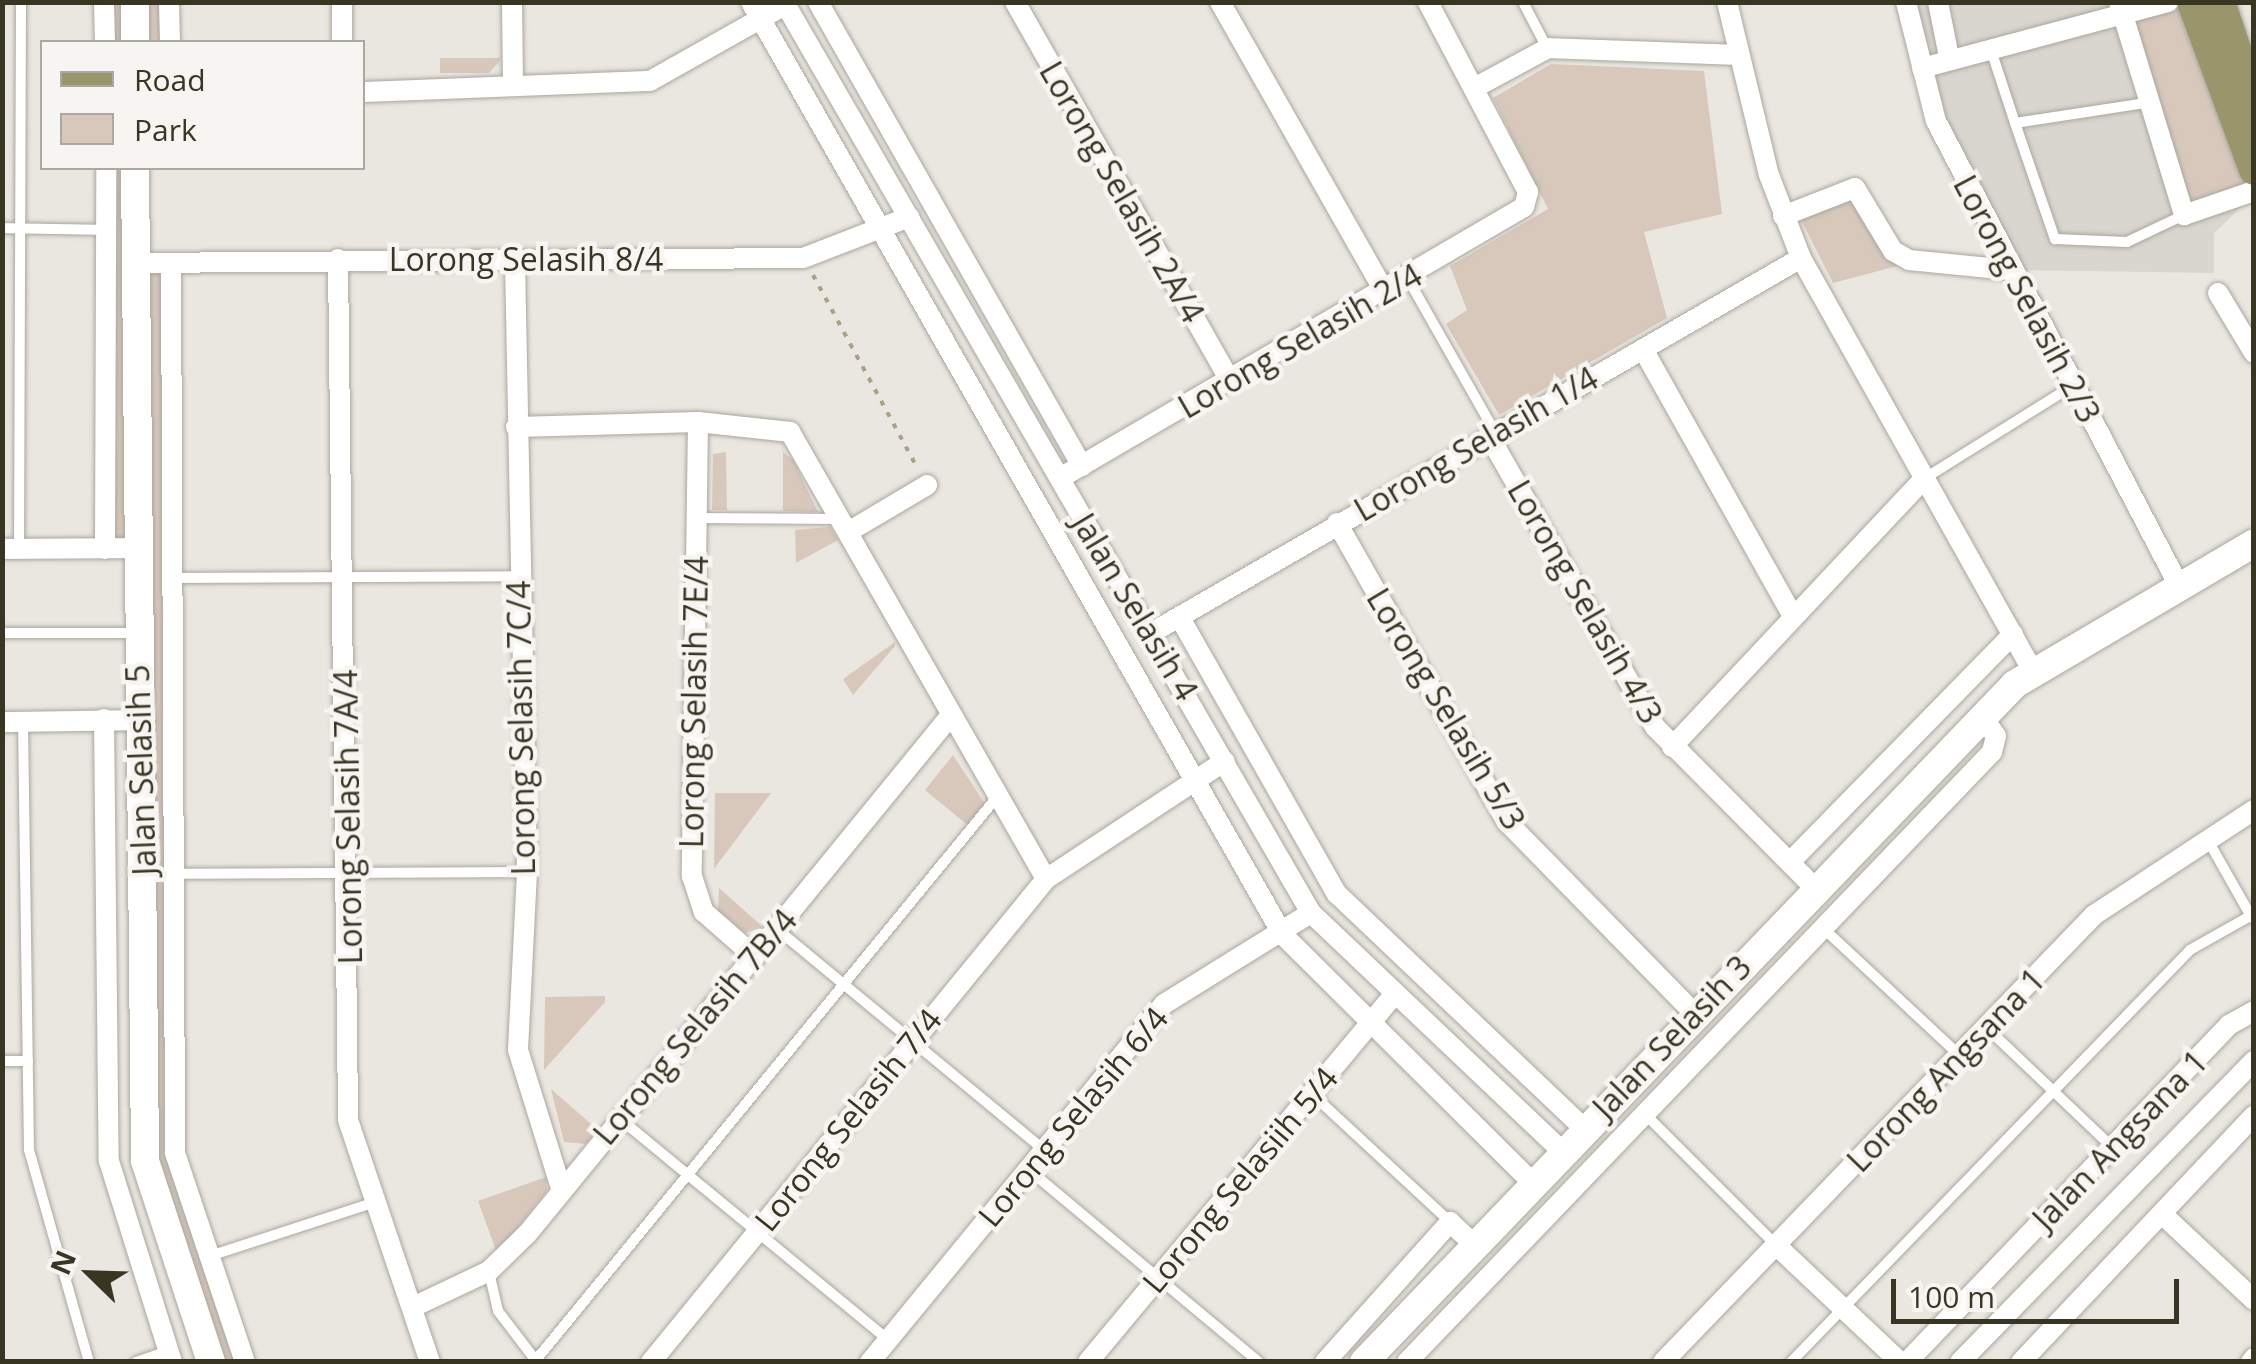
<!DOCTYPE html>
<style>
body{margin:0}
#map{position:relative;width:2256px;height:1364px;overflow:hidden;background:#eae7e1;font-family:"Open Sans",sans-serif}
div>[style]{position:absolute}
.built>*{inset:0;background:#d9d6cf}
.green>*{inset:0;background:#d8c8bc;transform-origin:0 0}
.path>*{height:4px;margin-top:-2px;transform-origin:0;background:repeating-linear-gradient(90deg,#a9a385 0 5px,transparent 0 13px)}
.roads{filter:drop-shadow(0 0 2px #aaa79d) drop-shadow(0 0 2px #aaa79d)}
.lane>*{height:10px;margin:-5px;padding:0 5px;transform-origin:5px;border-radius:5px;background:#fff}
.street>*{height:20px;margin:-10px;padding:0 10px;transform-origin:10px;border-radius:10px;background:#fff}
.secondary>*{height:28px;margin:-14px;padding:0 14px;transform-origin:14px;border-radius:14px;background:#fff}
.primary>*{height:30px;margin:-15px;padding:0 15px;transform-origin:15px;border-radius:15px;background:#9a956b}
span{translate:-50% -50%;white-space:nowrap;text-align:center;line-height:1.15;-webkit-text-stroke:9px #f7f5f1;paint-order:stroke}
.street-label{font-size:32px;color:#383623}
.frame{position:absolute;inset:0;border:5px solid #383623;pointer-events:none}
.legend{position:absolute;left:40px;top:40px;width:325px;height:130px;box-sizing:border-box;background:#f7f5f1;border:2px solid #aba99f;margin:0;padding:12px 18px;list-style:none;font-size:30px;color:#383623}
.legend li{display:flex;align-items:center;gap:20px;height:50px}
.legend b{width:50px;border:2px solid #aba99f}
.north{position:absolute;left:40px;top:1224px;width:100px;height:100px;-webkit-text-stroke:8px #f7f5f1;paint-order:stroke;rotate:293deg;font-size:28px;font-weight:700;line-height:40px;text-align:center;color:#383623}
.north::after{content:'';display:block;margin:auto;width:35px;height:45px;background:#383623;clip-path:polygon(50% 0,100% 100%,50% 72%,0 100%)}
.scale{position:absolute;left:1891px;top:1279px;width:288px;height:45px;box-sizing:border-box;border:5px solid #383623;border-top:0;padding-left:12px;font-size:30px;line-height:35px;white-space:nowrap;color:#383623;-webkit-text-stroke:8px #f7f5f1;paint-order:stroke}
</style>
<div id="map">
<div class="built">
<div style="clip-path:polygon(1906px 3px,2192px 3px,2253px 196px,2214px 233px,2214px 273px,2010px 270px,1968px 189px)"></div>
</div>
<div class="green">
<div style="left:104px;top:3px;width:65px;height:39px"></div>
<div style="clip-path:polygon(2168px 3px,2192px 3px,2253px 191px,2184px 215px,2121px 16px)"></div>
<div style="clip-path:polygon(440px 58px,500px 58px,500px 61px,489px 73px,440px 73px)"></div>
<div style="clip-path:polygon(1551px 64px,1704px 71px,1722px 214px,1644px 232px,1667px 318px,1499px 415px,1446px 324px,1467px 310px,1450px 266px,1548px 209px,1493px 98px)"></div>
<div style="clip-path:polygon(106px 168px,135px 168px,135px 262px,171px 263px,175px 1153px,245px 1361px,211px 1361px,158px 1208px,137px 548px,105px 549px)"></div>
<div style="clip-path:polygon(1862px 198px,1901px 265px,1833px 283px,1799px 216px)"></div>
<div style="clip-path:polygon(726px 452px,727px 510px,712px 510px,713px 454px)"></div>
<div style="clip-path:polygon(783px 452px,793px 460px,818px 512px,783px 511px)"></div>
<div style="clip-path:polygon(830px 527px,838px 540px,796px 563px,795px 530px)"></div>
<div style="clip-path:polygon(895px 642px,895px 646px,853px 695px,843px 679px)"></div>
<div style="clip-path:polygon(953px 755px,987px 807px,970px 827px,925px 790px)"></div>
<div style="clip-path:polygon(715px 793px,771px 793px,714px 869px)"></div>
<div style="clip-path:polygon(719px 888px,763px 927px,745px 933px,718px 910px)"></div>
<div style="clip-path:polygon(605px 996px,605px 1002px,544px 1070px,545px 997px)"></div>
<div style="clip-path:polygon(551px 1089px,598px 1130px,586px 1144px,564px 1142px)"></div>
<div style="clip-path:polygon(546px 1177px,547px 1191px,497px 1253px,478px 1201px)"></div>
</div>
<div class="path">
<div style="left:813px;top:275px;width:221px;rotate:61.6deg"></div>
</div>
<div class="roads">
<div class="lane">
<div style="left:1523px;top:2px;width:52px;rotate:62.4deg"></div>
<div style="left:1990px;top:47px;width:80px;rotate:71.8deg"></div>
<div style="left:2015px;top:123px;width:133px;rotate:-8.7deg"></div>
<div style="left:2015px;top:123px;width:123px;rotate:71deg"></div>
<div style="left:2055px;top:239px;width:72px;rotate:2.4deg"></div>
<div style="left:2127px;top:242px;width:63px;rotate:-25.3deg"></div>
<div style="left:2px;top:228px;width:104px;rotate:1.1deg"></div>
<div style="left:1408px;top:279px;width:176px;rotate:60.4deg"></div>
<div style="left:1925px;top:478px;width:173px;rotate:-32deg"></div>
<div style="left:698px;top:518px;width:142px;rotate:0.4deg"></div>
<div style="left:19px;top:548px;width:546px;rotate:-89.79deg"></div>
<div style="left:174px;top:578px;width:343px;rotate:-0.3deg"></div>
<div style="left:2px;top:633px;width:134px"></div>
<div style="left:23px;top:722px;width:428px;rotate:89.2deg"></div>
<div style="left:29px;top:1150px;width:220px;rotate:74.2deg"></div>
<div style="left:2206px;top:837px;width:93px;rotate:60.4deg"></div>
<div style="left:145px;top:874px;width:382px;rotate:-0.3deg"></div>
<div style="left:1823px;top:928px;width:186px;rotate:43deg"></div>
<div style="left:777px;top:929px;width:347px;rotate:39.6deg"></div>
<div style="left:1986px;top:1027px;width:174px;rotate:43.6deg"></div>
<div style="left:2px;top:1061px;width:26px"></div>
<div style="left:1312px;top:1094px;width:188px;rotate:42.8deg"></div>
<div style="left:1645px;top:1114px;width:187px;rotate:45deg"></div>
<div style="left:619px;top:1118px;width:349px;rotate:39.5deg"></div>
<div style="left:1028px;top:1169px;width:301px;rotate:39.9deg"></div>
<div style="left:210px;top:1256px;width:174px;rotate:-18.1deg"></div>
<div style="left:489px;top:1272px;width:40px;rotate:77deg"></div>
<div style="left:498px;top:1311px;width:64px;rotate:52.6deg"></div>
<div style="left:536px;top:1360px;width:728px;rotate:-50.69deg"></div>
<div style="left:136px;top:1362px;width:34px;rotate:-19deg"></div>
<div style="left:1791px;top:1362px;width:574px;rotate:-45.92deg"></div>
<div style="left:2190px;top:950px;width:73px;rotate:-29.4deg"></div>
</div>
<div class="street">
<div style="left:104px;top:2px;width:40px;rotate:88.6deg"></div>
<div style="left:169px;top:2px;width:40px;rotate:88.6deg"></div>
<div style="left:342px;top:2px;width:40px;rotate:90deg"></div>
<div style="left:512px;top:2px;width:82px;rotate:89.3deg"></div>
<div style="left:751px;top:2px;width:1074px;rotate:60.31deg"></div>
<div style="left:1283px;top:935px;width:351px;rotate:44.8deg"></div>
<div style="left:784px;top:2px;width:1052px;rotate:59.95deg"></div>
<div style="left:1311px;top:913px;width:346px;rotate:43.5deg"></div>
<div style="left:818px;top:2px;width:534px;rotate:60.36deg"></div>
<div style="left:1015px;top:2px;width:436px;rotate:60.4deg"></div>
<div style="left:1220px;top:2px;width:334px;rotate:60.4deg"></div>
<div style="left:1727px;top:2px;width:178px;rotate:76.4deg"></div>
<div style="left:1769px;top:175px;width:89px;rotate:68.9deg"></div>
<div style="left:1801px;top:258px;width:472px;rotate:60.7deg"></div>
<div style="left:1906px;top:2px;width:123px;rotate:75.9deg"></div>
<div style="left:1936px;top:121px;width:522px;rotate:62.4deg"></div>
<div style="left:1938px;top:2px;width:56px;rotate:78.7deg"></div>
<div style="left:2119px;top:2px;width:223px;rotate:73deg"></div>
<div style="left:2184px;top:215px;width:74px;rotate:-18.9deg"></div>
<div style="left:1922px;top:68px;width:255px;rotate:-15deg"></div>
<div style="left:1476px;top:87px;width:82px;rotate:-28.4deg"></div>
<div style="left:1548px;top:48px;width:189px;rotate:2.1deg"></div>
<div style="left:362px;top:92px;width:288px;rotate:-2.2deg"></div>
<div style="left:650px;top:81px;width:155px;rotate:-29.4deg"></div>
<div style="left:1783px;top:216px;width:77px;rotate:-21.3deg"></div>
<div style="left:1855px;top:188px;width:74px;rotate:58.9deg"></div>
<div style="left:1893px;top:251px;width:18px;rotate:29deg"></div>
<div style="left:1909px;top:260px;width:101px;rotate:5.7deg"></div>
<div style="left:338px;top:259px;width:861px;rotate:89.33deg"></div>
<div style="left:348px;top:1120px;width:256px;rotate:71.3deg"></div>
<div style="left:515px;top:261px;width:611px;rotate:88.87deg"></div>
<div style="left:527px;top:872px;width:178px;rotate:92.9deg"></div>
<div style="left:518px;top:1050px;width:145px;rotate:72.7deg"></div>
<div style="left:135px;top:263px;width:668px;rotate:-0.43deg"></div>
<div style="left:803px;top:258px;width:114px;rotate:-21.1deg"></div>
<div style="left:171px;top:263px;width:890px;rotate:89.74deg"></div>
<div style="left:175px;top:1153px;width:220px;rotate:71.5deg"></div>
<div style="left:2218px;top:293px;width:70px;rotate:59deg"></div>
<div style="left:1643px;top:349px;width:304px;rotate:60.7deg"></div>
<div style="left:698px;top:422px;width:454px;rotate:90.8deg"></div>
<div style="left:692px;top:876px;width:38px;rotate:72deg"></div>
<div style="left:704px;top:912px;width:68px;rotate:41.4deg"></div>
<div style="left:516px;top:427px;width:182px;rotate:-1.6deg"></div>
<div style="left:698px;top:422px;width:93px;rotate:6.2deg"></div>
<div style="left:790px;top:432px;width:515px;rotate:60.2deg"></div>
<div style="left:1489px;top:436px;width:335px;rotate:60.3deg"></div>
<div style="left:1655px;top:727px;width:228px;rotate:45.2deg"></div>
<div style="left:1060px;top:478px;width:537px;rotate:-30.29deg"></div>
<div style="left:1524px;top:207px;width:16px;rotate:-75deg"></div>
<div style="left:1528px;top:192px;width:215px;rotate:-117.8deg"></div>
<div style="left:1337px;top:523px;width:344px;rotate:60.4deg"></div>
<div style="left:1507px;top:822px;width:267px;rotate:45.6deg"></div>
<div style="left:848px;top:532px;width:92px;rotate:-30.7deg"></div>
<div style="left:2px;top:549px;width:135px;rotate:-0.4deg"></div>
<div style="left:105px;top:549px;width:381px;rotate:-89.8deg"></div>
<div style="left:1180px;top:618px;width:318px;rotate:60.4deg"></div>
<div style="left:1337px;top:894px;width:340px;rotate:43.5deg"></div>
<div style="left:1153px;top:632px;width:748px;rotate:-29.99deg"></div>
<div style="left:104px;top:719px;width:442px;rotate:89.4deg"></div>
<div style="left:109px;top:1161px;width:211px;rotate:72.6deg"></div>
<div style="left:2px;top:722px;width:135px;rotate:-0.8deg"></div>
<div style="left:1672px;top:747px;width:368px;rotate:-46.8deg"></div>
<div style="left:1790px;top:862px;width:319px;rotate:-45.6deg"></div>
<div style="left:2162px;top:1214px;width:126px;rotate:43.1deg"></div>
<div style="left:1778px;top:1247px;width:168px;rotate:43.3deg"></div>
<div style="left:413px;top:1307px;width:84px;rotate:-25.3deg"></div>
<div style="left:489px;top:1271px;width:54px;rotate:-44.3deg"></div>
<div style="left:528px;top:1233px;width:669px;rotate:-50.76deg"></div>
<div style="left:651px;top:1362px;width:624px;rotate:-50.72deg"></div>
<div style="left:1046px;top:879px;width:214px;rotate:-33.4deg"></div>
<div style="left:870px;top:1362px;width:463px;rotate:-50.6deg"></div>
<div style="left:1164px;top:1004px;width:173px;rotate:-31.8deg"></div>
<div style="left:1088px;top:1362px;width:474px;rotate:-50.2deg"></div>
<div style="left:1325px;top:1362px;width:188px;rotate:-48.2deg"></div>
<div style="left:1450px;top:1222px;width:33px;rotate:43deg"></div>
<div style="left:1407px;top:1362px;width:845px;rotate:-46.2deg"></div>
<div style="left:1992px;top:752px;width:16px;rotate:-76deg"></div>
<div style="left:1996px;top:736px;width:26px;rotate:-126deg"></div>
<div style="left:1663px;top:1362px;width:621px;rotate:-46.04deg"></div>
<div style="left:2094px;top:915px;width:191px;rotate:-33.3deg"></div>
<div style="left:1907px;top:1362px;width:466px;rotate:-46.3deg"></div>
<div style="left:2229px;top:1025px;width:29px;rotate:-29deg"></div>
<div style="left:1960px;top:1362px;width:421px;rotate:-45.7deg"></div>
<div style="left:2021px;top:1362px;width:339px;rotate:-46.6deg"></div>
<div style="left:2251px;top:1362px;width:5px;rotate:-53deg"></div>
</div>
<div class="secondary">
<div style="left:135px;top:2px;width:40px;rotate:90deg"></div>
<div style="left:135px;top:168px;width:993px;rotate:89.42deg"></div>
<div style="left:145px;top:1161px;width:212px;rotate:71.8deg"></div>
<div style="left:1364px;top:1362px;width:940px;rotate:-46.16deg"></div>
<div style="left:2015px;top:684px;width:277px;rotate:-30.5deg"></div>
</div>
<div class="primary">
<div style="left:2192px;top:2px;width:179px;rotate:69.7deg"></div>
<div style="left:2220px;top:2px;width:107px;rotate:71.4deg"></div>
</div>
</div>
<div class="street-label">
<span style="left:1122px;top:192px;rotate:60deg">Lorong Selasih 2A/4</span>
<span style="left:526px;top:259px">Lorong Selasih 8/4</span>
<span style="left:2027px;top:299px;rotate:62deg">Lorong Selasih 2/3</span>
<span style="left:1300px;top:341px;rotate:-30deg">Lorong Selasih 2/4</span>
<span style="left:1476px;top:444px;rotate:-30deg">Lorong Selasih 1/4</span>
<span style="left:1585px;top:602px;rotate:60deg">Lorong Selasih 4/3</span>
<span style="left:1135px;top:607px;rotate:59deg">Jalan Selasih 4</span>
<span style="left:694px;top:702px;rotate:-89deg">Lorong Selasih 7E/4</span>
<span style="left:1446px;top:709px;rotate:59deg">Lorong Selasih 5/3</span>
<span style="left:521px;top:728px;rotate:-91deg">Lorong Selasih 7C/4</span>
<span style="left:141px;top:770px;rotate:-92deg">Jalan Selasih 5</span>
<span style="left:348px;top:817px;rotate:-91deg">Lorong Selasih 7A/4</span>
<span style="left:695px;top:1027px;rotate:-50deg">Lorong Selasih 7B/4</span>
<span style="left:1672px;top:1037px;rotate:-46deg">Jalan Selasih 3</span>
<span style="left:1946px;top:1070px;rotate:-46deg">Lorong Angsana 1</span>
<span style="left:1073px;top:1117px;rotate:-50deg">Lorong Selasih 6/4</span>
<span style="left:848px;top:1120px;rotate:-51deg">Lorong Selasih 7/4</span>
<span style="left:2120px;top:1140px;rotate:-46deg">Jalan Angsana 1</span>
<span style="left:1240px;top:1180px;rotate:-50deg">Lorong Selasiih 5/4</span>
</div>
<div class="frame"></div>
<ul class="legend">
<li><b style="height:12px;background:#9a956b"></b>Road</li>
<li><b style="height:28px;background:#d8c8bc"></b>Park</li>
</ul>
<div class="north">N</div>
<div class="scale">100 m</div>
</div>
